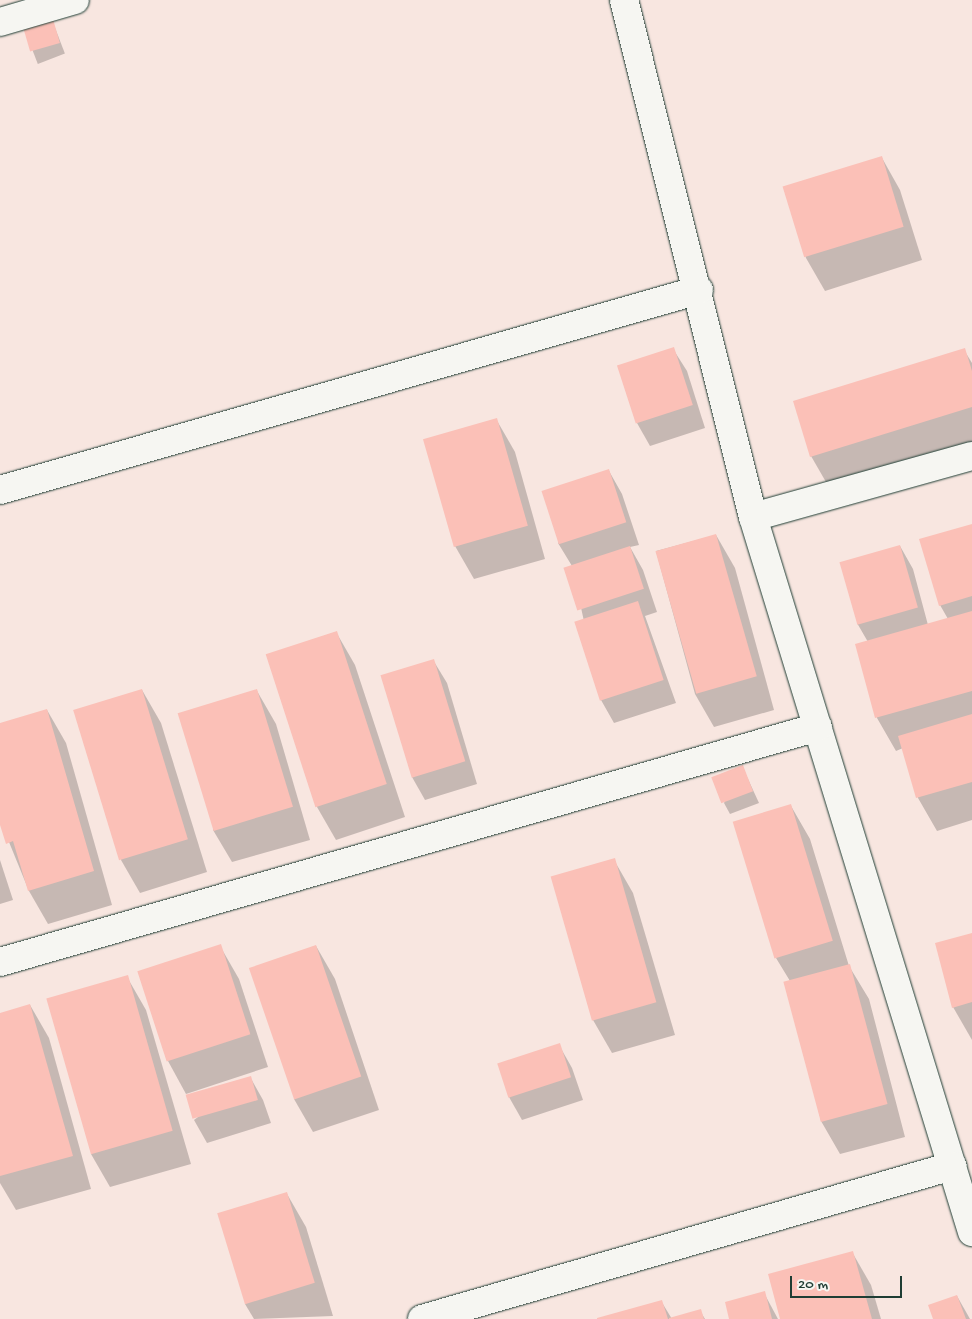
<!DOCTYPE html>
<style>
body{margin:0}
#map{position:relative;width:972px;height:1319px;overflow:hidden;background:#f8e6e0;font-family:"Gochi Hand",sans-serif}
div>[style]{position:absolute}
.shadow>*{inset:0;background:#0003;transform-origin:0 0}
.building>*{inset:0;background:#fbc0b7;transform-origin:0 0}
.roads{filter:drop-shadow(0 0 1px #1f3d34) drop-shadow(0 0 1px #1f3d34)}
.minor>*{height:28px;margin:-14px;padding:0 14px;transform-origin:14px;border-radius:14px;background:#f6f6f2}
span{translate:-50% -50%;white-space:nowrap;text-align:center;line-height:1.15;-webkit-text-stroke:4.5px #f6f6f2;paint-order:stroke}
.scale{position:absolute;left:790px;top:1276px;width:112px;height:22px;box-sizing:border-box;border:2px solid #1f3d34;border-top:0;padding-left:6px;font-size:15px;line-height:18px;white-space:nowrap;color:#1f3d34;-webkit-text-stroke:4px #f6f6f2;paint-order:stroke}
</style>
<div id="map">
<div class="shadow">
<div style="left:52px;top:20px;width:36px;height:29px;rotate:69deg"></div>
<div style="clip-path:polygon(882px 158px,900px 190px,922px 260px,825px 291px,806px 258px,784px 189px)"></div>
<div style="clip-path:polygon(673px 349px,687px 371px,705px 428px,650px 446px,637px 423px,619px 366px)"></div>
<div style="clip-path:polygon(964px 350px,972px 363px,972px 446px,830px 489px,811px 456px)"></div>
<div style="clip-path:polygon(496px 419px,515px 452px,545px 559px,474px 579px,455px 546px)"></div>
<div style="clip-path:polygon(609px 471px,622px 494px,639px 545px,630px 547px,643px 570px,657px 612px,645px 616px,676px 703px,614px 723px,601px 700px,572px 566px,558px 543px)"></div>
<div style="clip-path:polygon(972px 525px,972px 820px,937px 831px,918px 798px,903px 748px,896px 751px,877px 718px,856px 645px,868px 642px,857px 623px,900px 546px,913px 569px,928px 625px,948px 619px,940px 605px)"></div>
<div style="clip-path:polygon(716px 535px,735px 568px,774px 710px,714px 727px,695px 694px,656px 551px)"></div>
<div style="clip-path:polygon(336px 632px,355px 665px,405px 817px,336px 840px,317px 807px,267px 655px)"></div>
<div style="clip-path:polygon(433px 660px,447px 683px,477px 784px,425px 800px,412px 777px)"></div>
<div style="clip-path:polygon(142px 690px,161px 723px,207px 872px,140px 893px,121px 860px)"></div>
<div style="clip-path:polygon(257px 691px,276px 724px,310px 840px,232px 862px,213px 830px)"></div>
<div style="clip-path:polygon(47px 710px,66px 743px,112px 905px,48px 924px,29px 891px,0 820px,0 724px)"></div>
<div style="clip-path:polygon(742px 766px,759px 803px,730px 814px,724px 803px)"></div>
<div style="clip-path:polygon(791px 806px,810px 839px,849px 966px,869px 999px,905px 1137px,840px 1154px,821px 1121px,790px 981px,776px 958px,735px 823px)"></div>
<div style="clip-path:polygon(0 860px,13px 900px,0 904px)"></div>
<div style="clip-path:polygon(614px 860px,633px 893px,675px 1035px,612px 1053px,593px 1020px,552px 877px)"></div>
<div style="clip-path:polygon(972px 934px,972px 1040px,953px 1007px)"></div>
<div style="clip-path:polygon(220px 946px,239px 979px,268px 1067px,186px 1094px,168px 1061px,139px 972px)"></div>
<div style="clip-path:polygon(316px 946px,335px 979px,379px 1110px,313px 1132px,294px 1099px)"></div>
<div style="clip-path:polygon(127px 977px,146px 1010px,191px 1164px,110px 1187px,91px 1154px)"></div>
<div style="clip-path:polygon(30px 1005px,49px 1038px,91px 1189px,16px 1210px,0 1183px,0 1014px)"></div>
<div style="clip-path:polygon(559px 1045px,572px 1068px,583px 1100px,522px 1120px,509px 1097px)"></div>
<div style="clip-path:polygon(250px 1077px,263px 1100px,271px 1123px,207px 1143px,194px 1120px)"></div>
<div style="clip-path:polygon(287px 1194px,306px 1227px,333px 1316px,254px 1319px,245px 1304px)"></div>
<div style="clip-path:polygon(852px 1252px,871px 1285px,881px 1319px,782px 1319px)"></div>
<div style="clip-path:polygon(764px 1293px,778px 1319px,730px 1319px)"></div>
<div style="clip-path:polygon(957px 1296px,970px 1319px,935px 1319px)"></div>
<div style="clip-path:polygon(661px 1301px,672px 1319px,700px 1311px,705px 1319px,599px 1319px)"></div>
</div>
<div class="building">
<div style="left:53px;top:19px;width:25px;height:31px;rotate:74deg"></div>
<div style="left:882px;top:156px;width:74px;height:104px;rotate:73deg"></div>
<div style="left:674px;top:347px;width:61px;height:60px;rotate:72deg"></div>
<div style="clip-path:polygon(965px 348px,972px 371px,972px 407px,810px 457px,793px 401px)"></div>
<div style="left:497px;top:418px;width:112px;height:77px;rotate:74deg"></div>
<div style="left:609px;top:469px;width:56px;height:71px;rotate:72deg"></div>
<div style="clip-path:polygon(972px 524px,972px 596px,939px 606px,919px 539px)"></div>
<div style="left:716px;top:534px;width:148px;height:63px;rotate:74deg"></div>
<div style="left:900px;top:545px;width:65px;height:63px;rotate:74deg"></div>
<div style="left:630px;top:546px;width:45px;height:70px;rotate:72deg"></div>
<div style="left:638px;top:601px;width:83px;height:67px;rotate:72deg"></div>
<div style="clip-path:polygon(972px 611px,972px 691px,875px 718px,855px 644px)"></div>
<div style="left:337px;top:631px;width:161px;height:75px;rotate:72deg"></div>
<div style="left:434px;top:659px;width:107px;height:56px;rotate:73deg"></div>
<div style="left:142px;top:689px;width:157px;height:72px;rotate:73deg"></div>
<div style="left:257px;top:689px;width:123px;height:83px;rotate:73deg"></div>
<div style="clip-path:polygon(47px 709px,94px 871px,28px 891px,13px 841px,6px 844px,0 825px,0 723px)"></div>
<div style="clip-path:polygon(972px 714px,972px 782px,916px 798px,898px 736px)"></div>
<div style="left:743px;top:765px;width:28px;height:34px;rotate:69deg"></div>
<div style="left:791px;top:804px;width:143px;height:61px;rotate:73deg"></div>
<div style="left:615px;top:858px;width:150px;height:67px;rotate:74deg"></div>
<div style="clip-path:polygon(972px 933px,972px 1002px,952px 1008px,935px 943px)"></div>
<div style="left:221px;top:944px;width:95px;height:88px;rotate:72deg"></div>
<div style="left:316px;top:945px;width:139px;height:71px;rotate:71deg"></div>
<div style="left:850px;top:964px;width:145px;height:69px;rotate:75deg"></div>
<div style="left:128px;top:975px;width:162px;height:85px;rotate:74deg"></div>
<div style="clip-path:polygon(30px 1004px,73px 1156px,0 1176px,0 1013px)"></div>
<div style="left:560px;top:1043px;width:36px;height:66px;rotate:72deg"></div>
<div style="left:251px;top:1076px;width:25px;height:68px;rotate:74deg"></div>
<div style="left:287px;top:1192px;width:95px;height:73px;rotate:73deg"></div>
<div style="clip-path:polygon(853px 1251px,872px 1319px,780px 1319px,768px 1274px)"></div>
<div style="clip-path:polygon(765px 1291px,772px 1319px,729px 1319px,725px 1302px)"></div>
<div style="clip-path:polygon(957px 1295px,966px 1319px,933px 1319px,928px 1305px)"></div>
<div style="clip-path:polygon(662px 1300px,668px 1319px,597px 1319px,597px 1318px)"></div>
<div style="clip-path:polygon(701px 1309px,704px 1319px,669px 1319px,669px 1318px)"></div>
</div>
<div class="roads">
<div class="minor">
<div style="left:624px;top:0;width:533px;rotate:75.99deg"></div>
<div style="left:753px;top:517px;width:748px;rotate:72.97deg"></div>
<div style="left:0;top:22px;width:78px;rotate:-16.3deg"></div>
<div style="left:0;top:490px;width:727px;rotate:-15.97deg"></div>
<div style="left:753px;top:517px;width:227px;rotate:-15.6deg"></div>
<div style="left:0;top:962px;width:851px;rotate:-16.03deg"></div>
<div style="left:422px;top:1319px;width:552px;rotate:-16.1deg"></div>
</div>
</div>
<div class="scale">20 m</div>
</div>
